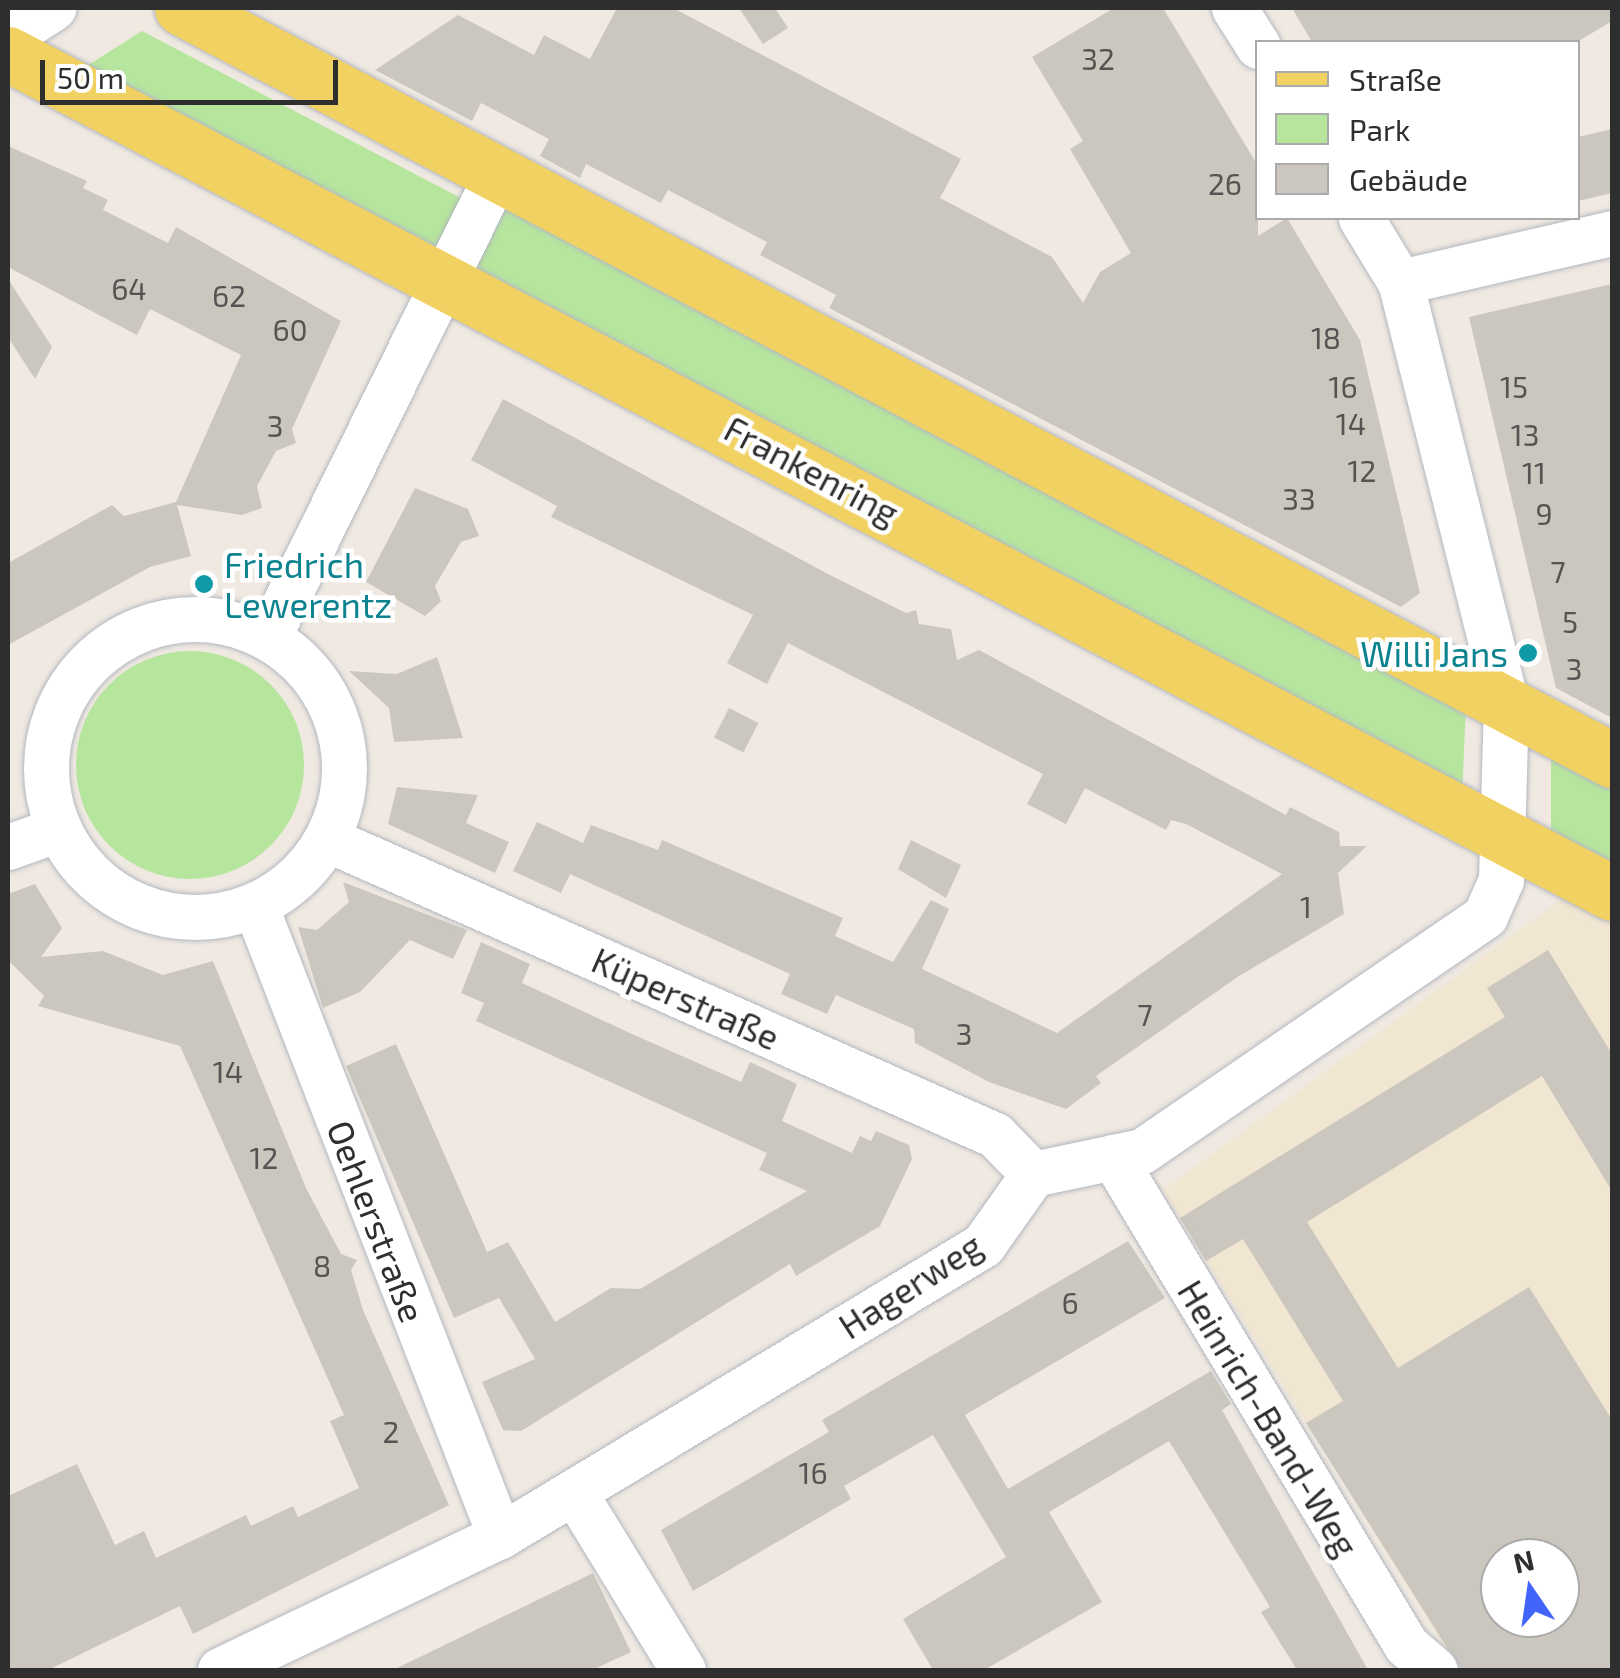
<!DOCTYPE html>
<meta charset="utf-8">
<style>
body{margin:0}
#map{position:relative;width:1620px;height:1678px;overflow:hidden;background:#efe9e1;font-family:"Exo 2",sans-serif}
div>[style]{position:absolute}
.education>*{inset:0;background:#f0e6d1}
.green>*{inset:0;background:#b6e59e}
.round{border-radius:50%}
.building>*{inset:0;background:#cbc7bf;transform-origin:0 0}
.roads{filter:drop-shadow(0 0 2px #b4b7c1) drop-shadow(0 0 2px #b4b7c1)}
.street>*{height:45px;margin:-22.5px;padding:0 22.5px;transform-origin:22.5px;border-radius:22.5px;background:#fff}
.street>.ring{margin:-22.5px;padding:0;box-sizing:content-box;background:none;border:45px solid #fff;border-radius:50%}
.primary>*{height:55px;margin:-27.5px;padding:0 27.5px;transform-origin:27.5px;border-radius:27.5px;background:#f2d163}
.dots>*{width:28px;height:28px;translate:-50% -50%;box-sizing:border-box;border:5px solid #fff;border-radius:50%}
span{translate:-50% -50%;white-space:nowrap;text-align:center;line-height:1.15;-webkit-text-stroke:9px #fff;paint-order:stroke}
.number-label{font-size:30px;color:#555452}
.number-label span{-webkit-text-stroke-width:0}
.street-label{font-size:35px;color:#2e2e2e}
.culture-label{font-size:35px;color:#0d838f}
.left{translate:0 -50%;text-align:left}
.right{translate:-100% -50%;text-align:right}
.frame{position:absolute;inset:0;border:10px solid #2e2e2e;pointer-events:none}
.legend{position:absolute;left:1255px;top:40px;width:325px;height:180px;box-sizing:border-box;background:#fff;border:2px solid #ababab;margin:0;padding:12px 18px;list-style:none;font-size:30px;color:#2e2e2e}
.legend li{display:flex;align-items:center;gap:20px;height:50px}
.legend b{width:50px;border:2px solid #ababab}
.north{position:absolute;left:1480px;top:1538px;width:100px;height:100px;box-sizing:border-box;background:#fff;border:2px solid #ababab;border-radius:50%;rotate:347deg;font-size:28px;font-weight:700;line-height:40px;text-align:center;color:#2e2e2e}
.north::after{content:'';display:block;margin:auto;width:35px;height:45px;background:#4264fb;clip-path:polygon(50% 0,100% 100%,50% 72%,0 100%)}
.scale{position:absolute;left:40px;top:60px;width:298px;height:45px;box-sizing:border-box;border:5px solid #2e2e2e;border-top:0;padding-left:12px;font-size:30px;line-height:35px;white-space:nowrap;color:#2e2e2e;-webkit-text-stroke:8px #fff;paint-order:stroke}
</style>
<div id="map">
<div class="education">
<div style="clip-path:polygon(evenodd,1569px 894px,1612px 918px,1612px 1670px,1459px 1670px,1163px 1190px,1569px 894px,1500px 1558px,1560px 1558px,1560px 1618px,1500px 1618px,1500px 1558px)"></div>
</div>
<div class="green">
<div style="clip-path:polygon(142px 31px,457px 196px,521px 209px,1466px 703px,1462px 798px,79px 71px)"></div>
<div class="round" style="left:76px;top:651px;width:228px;height:228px"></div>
<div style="clip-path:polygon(1551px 759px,1612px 781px,1612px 876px,1551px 843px)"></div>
</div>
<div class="building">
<div style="clip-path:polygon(617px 8px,673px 8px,961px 159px,940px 198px,1052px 257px,1083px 303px,1100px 272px,1131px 253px,1070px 149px,1083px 141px,1032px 57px,1114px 8px,1163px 8px,1258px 166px,1258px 236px,1287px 218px,1360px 340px,1420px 593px,1401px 607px,829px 308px,836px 295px,760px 255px,767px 242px,668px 190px,661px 203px,586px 164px,580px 178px,540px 156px,549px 139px,481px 103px,472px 121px,375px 70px,458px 15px,534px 55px,544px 35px,590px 59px)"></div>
<div style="clip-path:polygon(739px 8px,775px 8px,788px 28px,763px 44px)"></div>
<div style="clip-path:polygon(1292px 8px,1612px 8px,1612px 21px,1577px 42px,1312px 42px)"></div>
<div style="clip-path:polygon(1612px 129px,1612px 193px,1578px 201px,1578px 137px)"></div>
<div style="clip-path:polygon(8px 146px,87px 181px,83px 188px,108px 200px,103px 210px,168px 243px,176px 227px,341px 321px,292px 429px,296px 443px,276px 451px,257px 486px,262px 508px,242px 515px,177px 505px,191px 556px,150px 567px,8px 645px,8px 563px,112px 505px,124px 516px,176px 502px,241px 355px,150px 309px,137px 335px,8px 267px)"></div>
<div style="clip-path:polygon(8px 279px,52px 347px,35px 379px,8px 337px)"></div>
<div style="clip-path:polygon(1612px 284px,1612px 718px,1556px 688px,1469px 317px)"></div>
<div style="clip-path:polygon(503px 399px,826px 573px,906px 613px,916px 610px,919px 624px,951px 629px,957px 660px,979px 650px,1286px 815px,1290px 807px,1339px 832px,1340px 846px,1367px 846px,1338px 873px,1344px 914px,1239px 976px,1096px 1076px,1101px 1083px,1066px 1109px,989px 1082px,915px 1043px,914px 1029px,836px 995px,827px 1014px,781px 994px,790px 974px,570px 874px,561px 893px,513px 871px,537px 822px,583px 843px,591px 825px,658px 850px,662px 840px,843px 918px,835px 936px,893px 962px,931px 900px,949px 909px,922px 969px,1057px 1033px,1282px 874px,1186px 824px,1171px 820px,1166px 830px,1085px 788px,1066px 824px,1027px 804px,1043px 774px,788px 643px,767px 684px,727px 663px,753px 615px,551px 517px,557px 506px,471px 460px)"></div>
<div style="clip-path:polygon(415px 488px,468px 509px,479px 536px,461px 542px,435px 586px,441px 601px,425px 616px,366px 582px)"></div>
<div style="clip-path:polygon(437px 657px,463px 738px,394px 742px,389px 708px,349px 671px,397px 674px)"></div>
<div style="left:729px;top:708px;width:33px;height:33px;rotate:27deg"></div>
<div style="clip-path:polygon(397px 787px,478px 795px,466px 823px,509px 842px,495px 873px,388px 824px)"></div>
<div style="clip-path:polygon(911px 840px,961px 865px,946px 898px,898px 869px)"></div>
<div style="clip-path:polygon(343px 882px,467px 930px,453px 959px,410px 940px,360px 992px,323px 1008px,298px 927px,317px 930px,349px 902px)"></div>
<div style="clip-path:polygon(35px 884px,62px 928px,41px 957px,103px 951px,163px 975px,213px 961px,306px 1188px,341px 1254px,357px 1260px,351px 1270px,363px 1310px,449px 1505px,193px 1634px,180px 1606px,48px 1670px,8px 1670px,8px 1496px,77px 1464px,115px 1545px,144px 1531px,156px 1558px,246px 1515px,251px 1526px,293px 1506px,298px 1517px,359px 1488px,330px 1421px,344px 1415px,180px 1046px,38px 1006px,44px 996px,8px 960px,8px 894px)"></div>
<div style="clip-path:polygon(481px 942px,530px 964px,522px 983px,632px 1034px,741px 1082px,750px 1062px,797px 1084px,782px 1121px,852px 1153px,860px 1136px,871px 1141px,876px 1131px,909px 1145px,912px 1159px,880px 1226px,796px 1276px,790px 1264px,521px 1431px,503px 1430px,482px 1382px,535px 1359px,499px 1298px,454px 1318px,346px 1066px,396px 1044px,487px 1252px,508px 1242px,555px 1322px,611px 1288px,640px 1289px,807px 1191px,759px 1170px,767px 1153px,476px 1021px,484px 1003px,461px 993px)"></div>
<div style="clip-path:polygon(evenodd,1548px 950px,1612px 1054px,1612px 1191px,1542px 1076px,1307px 1222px,1398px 1368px,1529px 1287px,1612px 1420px,1612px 1670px,1461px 1670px,1306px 1423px,1343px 1401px,1243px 1239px,1206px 1261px,1180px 1218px,1505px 1017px,1487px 988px,1548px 950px,1500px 1558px,1560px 1558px,1560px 1618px,1500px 1618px,1500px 1558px)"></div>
<div style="clip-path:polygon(1128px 1241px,1165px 1298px,965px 1415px,1008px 1489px,1211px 1371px,1231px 1404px,1222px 1410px,1368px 1670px,1297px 1670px,1261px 1612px,1270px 1607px,1169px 1441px,1049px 1512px,1102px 1602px,984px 1670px,933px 1670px,903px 1619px,1006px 1557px,933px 1435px,844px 1486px,851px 1499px,693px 1591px,661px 1530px,829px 1432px,822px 1420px)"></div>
<div style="clip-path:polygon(593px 1573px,631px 1652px,592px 1670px,393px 1670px)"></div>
</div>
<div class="roads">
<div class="street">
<div style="left:1234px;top:8px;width:45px;rotate:57.7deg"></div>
<div style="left:8px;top:37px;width:54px;rotate:-32.8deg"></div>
<div style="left:1400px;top:282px;width:218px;rotate:-13deg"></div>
<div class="ring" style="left:46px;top:619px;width:253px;height:253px"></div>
<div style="left:268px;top:637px;width:515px;rotate:-63.73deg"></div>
<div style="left:327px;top:839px;width:731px;rotate:23.9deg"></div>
<div style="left:995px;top:1135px;width:54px;rotate:45.7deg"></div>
<div style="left:8px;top:847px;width:53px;rotate:-19.8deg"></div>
<div style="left:255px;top:905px;width:677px;rotate:68.78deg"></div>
<div style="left:1113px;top:1157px;width:569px;rotate:59.02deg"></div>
<div style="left:1406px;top:1645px;width:38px;rotate:41deg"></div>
<div style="left:574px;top:1492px;width:209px;rotate:58.5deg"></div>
<div style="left:220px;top:1670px;width:310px;rotate:-25.6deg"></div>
<div style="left:500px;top:1536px;width:564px;rotate:-31.07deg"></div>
<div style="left:983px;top:1245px;width:87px;rotate:-54.8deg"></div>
<div style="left:1033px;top:1174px;width:111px;rotate:-11.9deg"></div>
<div style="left:1142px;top:1151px;width:416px;rotate:-34.4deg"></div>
<div style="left:1485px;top:916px;width:39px;rotate:-66deg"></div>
<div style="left:1501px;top:880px;width:177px;rotate:-88.4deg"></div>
<div style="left:1506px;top:703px;width:434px;rotate:-104.1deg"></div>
<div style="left:1400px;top:282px;width:75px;rotate:-121.4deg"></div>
</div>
<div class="primary">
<div style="left:182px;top:8px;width:1616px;rotate:27.74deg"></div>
<div style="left:8px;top:54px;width:1810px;rotate:27.61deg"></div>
</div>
</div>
<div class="dots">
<div style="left:204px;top:584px;background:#0f9aa8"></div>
<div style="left:1528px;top:653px;background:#0f9aa8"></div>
</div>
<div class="number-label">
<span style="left:1098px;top:58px">32</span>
<span style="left:1225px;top:183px">26</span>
<span style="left:129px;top:288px">64</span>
<span style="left:229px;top:295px">62</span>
<span style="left:290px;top:329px">60</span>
<span style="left:1326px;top:337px">18</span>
<span style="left:1343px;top:386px">16</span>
<span style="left:1514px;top:386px">15</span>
<span style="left:1351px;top:423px">14</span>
<span style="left:275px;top:425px">3</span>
<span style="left:1525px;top:434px">13</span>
<span style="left:1362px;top:470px">12</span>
<span style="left:1534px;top:472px">11</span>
<span style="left:1299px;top:498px">33</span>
<span style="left:1544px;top:513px">9</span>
<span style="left:1558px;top:571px">7</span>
<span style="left:1570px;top:621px">5</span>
<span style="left:1574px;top:668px">3</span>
<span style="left:1306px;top:906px">1</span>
<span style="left:1145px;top:1014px">7</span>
<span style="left:964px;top:1033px">3</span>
<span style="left:228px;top:1071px">14</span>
<span style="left:264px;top:1157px">12</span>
<span style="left:322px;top:1265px">8</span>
<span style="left:1070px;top:1302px">6</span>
<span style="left:391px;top:1431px">2</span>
<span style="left:813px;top:1472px">16</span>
</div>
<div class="street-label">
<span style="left:812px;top:470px;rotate:28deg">Frankenring</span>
<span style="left:686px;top:998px;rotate:24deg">Küperstraße</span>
<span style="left:377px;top:1221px;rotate:69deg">Oehlerstraße</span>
<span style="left:910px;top:1285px;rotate:-33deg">Hagerweg</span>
<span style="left:1269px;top:1418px;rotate:59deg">Heinrich-Band-Weg</span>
</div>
<div class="culture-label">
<span class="left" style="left:224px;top:584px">Friedrich<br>Lewerentz</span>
<span class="right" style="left:1508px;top:653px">Willi Jans</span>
</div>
<div class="frame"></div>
<ul class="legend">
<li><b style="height:12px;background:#f2d163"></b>Straße</li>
<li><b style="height:28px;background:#b6e59e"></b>Park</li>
<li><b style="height:28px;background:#cbc7bf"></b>Gebäude</li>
</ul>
<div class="north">N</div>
<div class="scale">50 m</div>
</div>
